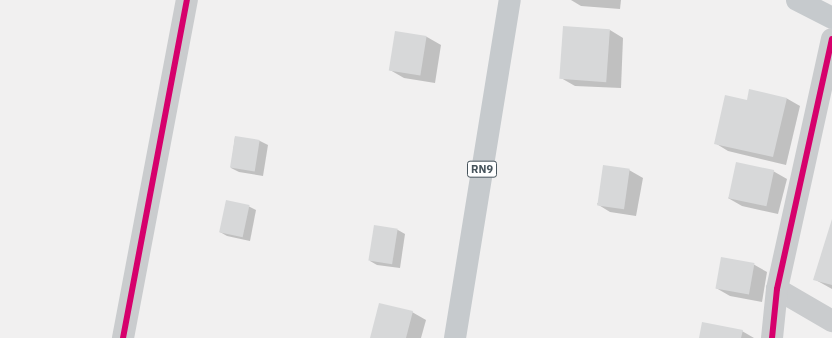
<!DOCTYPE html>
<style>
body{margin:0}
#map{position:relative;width:832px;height:338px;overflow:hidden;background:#f1f0f0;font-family:"IBM Plex Sans",sans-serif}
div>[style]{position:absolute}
.shadow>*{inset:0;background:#0003}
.building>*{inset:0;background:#d7d8d9;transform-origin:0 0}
.minor>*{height:22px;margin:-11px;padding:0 11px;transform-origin:11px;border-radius:11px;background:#caccce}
.major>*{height:22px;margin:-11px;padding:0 11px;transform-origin:11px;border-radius:11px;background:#c6cacd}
.cycleway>*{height:6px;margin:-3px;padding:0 3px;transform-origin:3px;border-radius:3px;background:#d6006c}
span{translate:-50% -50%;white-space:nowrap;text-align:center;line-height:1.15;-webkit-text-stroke:4px #fff;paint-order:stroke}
.shield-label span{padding:1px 3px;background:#fff;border:1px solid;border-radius:3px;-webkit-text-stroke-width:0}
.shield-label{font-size:11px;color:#47545c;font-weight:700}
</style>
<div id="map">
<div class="shadow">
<div style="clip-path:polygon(571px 0,621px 0,620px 9px,581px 6px)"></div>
<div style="clip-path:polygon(610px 30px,623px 38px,621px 88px,575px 86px,561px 78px)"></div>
<div style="clip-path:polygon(396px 32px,427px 37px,441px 45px,435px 83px,404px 78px,390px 70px)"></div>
<div style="clip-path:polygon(786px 98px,800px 106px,786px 165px,728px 151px,715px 143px,747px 102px)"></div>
<div style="clip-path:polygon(235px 137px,260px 141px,268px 145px,263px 176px,239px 172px,231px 168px)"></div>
<div style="clip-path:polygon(629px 170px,643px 178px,636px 216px,610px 212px,597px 204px)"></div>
<div style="clip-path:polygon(773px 171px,787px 179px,778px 214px,742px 206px,728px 198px)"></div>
<div style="clip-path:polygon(248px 206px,256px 210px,250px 241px,227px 236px,220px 232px)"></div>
<div style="clip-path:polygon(832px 222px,832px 289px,814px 279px)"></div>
<div style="clip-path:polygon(375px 226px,398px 230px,405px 234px,400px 268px,377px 265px,370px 261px)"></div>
<div style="clip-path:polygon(753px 264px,767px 272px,762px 302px,730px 296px,716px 288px)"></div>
<div style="clip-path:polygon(412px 312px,426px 320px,421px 338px,371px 338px)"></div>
<div style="clip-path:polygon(742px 331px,754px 338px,700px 338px)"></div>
</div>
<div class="building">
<div style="left:563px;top:26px;width:47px;height:53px;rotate:4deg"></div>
<div style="left:395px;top:31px;width:32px;height:40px;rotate:9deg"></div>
<div style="clip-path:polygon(749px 89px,787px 98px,773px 157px,714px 144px,725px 95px,747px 100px)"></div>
<div style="left:235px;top:136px;width:25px;height:32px;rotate:9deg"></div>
<div style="left:736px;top:162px;width:39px;height:37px;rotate:12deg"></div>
<div style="left:603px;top:165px;width:27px;height:41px;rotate:8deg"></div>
<div style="left:226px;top:200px;width:24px;height:33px;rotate:12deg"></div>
<div style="clip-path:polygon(832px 219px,832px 285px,813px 280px)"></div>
<div style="left:374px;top:225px;width:24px;height:36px;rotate:9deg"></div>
<div style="left:721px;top:257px;width:34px;height:32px;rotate:10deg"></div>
<div style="clip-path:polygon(379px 303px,413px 311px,406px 338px,370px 338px)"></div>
<div style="clip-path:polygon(702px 322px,743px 330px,741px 338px,699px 338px)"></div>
</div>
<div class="minor">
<div style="left:777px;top:289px;width:64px;rotate:30.2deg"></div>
<div style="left:123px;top:338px;width:344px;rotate:-79.3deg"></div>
<div style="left:772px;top:338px;width:49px;rotate:-84.2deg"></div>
<div style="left:777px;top:289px;width:256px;rotate:-77.6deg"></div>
</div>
<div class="major">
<div style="left:797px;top:0;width:39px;rotate:27deg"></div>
<div style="left:455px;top:338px;width:342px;rotate:-80.8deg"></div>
</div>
<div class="cycleway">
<div style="left:123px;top:338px;width:344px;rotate:-79.3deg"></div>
<div style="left:772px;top:338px;width:49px;rotate:-84.2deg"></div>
<div style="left:777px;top:289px;width:256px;rotate:-77.6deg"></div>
</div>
<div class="shield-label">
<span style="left:482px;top:169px">RN9</span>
</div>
</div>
